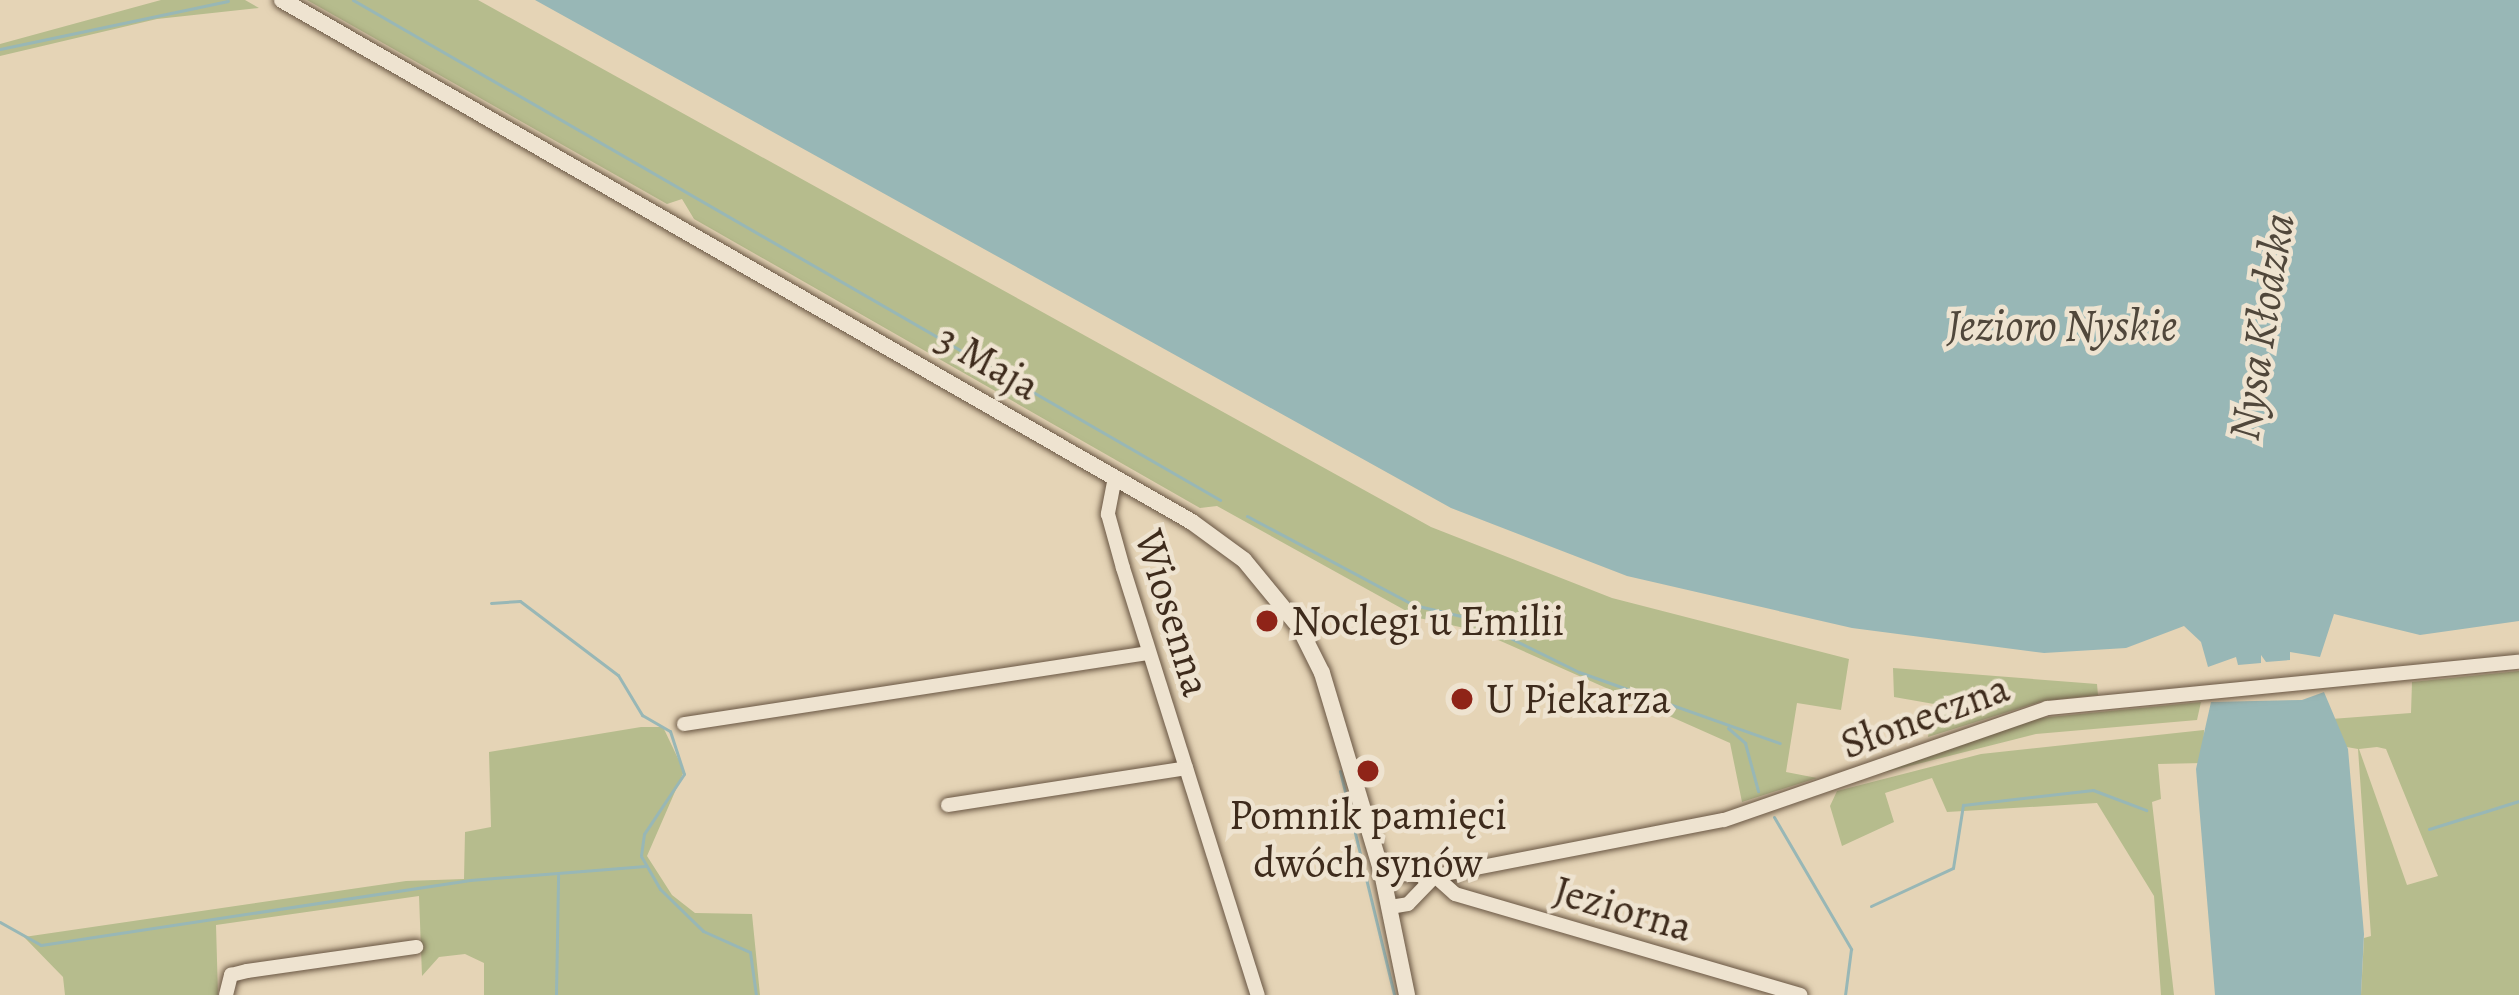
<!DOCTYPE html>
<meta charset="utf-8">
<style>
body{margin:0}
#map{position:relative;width:2519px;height:995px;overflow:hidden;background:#e5d4b6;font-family:Alegreya,serif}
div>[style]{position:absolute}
.green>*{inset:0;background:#b6bc8d}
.water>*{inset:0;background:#98b7b6}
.stream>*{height:3px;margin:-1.5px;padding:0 1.5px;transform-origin:1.5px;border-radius:1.5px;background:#98b7b6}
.roads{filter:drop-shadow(0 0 3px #685542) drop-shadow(0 0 3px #685542)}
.minor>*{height:14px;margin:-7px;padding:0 7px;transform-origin:7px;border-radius:7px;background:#eee3d0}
.tertiary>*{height:16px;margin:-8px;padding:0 8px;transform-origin:8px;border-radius:8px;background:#eee3d0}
.dots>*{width:33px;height:33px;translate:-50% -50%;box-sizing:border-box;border:6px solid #eee3d0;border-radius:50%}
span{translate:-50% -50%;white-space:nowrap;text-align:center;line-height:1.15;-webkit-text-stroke:9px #eee3d0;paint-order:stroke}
.street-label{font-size:42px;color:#3e2b1c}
.poi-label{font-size:42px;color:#3e2b1c}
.left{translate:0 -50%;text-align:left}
.water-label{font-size:45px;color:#50473b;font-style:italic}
</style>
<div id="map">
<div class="green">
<div style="clip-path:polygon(161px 0,245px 0,259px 8px,157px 19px,0 56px,0 44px)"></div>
<div style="clip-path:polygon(307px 0,478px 0,1431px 527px,1612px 598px,1849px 659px,1841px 710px,1797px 703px,1786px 772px,1817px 778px,1742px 802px,1730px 743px,1478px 631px,1419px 618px,1217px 506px,1200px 508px,694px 219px,682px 199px,667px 204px)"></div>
<div style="clip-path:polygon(1893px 668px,2097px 684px,2098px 695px,2043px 701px,1928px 737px,1934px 704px,1894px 697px)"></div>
<div style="clip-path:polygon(evenodd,2519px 671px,2519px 995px,2361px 995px,2364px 938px,2371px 936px,2358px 749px,2341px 746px,2331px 719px,2411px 713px,2412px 682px,2519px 671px,2377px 747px,2386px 749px,2438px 876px,2407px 885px,2359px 749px,2377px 747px)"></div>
<div style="clip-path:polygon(2201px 702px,2197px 720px,2036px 734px,1870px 776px,2029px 719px)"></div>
<div style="clip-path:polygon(641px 727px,663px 727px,684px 771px,647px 856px,672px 895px,695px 913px,752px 914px,760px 995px,484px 995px,484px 963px,465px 954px,439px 957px,422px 976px,419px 896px,216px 925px,218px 995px,65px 995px,63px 977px,24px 937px,406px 881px,464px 879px,465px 832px,491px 827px,489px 752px)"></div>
<div style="clip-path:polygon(2204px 730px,2203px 763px,2158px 764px,2161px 799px,2152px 802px,2174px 995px,2161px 995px,2154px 896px,2097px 803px,1947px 812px,1932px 778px,1885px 793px,1894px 822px,1842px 846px,1830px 806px,1837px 791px,1981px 754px)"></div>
</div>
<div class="water">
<div style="clip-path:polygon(535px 0,2519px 0,2519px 621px,2420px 635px,2334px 614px,2320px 657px,2290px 652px,2290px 660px,2266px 662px,2261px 655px,2261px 663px,2238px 665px,2236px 657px,2208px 667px,2201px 642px,2184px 626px,2126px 648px,2044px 653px,1852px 628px,1627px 576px,1451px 508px)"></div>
<div style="clip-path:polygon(2324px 692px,2348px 749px,2364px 934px,2361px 995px,2215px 995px,2196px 769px,2211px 702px,2302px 700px)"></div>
</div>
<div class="stream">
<div style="left:353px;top:0;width:1001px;rotate:29.97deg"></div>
<div style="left:0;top:49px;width:233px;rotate:-11.9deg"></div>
<div style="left:1247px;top:516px;width:189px;rotate:28.1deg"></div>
<div style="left:1414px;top:605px;width:57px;rotate:13.1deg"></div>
<div style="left:1470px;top:618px;width:122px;rotate:26.4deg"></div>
<div style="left:1579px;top:672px;width:213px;rotate:19.5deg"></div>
<div style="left:491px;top:603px;width:29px;rotate:-4deg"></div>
<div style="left:520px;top:601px;width:123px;rotate:37.1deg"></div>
<div style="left:618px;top:675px;width:47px;rotate:59deg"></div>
<div style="left:642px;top:715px;width:32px;rotate:30deg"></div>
<div style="left:670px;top:731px;width:45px;rotate:72deg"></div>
<div style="left:684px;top:774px;width:72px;rotate:123.7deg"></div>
<div style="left:644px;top:834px;width:22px;rotate:98deg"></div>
<div style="left:641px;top:856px;width:38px;rotate:60deg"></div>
<div style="left:660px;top:889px;width:60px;rotate:44.3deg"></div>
<div style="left:703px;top:931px;width:51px;rotate:24.1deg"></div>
<div style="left:750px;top:952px;width:43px;rotate:82.1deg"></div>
<div style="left:1728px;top:728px;width:23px;rotate:41deg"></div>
<div style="left:1745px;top:743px;width:50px;rotate:74.8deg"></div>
<div style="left:1340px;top:771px;width:230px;rotate:76.4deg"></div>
<div style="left:1774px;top:817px;width:153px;rotate:59.7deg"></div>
<div style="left:1851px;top:949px;width:46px;rotate:97.4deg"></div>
<div style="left:2429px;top:829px;width:94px;rotate:-17.3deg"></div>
<div style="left:1871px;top:906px;width:90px;rotate:-24.9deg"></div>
<div style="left:1953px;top:868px;width:64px;rotate:-81deg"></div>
<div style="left:1963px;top:805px;width:131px;rotate:-6.6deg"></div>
<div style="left:2093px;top:790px;width:57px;rotate:20.7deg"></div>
<div style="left:0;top:922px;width:47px;rotate:29.3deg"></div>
<div style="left:41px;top:945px;width:434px;rotate:-8.6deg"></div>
<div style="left:470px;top:880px;width:176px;rotate:-4.6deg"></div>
<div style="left:556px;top:995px;width:120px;rotate:-89deg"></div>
</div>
<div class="roads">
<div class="minor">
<div style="left:1115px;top:477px;width:38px;rotate:101deg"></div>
<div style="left:1108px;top:514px;width:56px;rotate:74.5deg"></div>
<div style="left:1123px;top:568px;width:448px;rotate:72.5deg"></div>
<div style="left:684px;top:724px;width:470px;rotate:-8.7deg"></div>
<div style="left:948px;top:805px;width:241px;rotate:-8.8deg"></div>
<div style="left:1382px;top:873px;width:53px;rotate:3.2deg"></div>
<div style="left:1435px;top:876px;width:294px;rotate:-11deg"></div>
<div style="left:1724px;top:820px;width:342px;rotate:-19.1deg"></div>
<div style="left:2047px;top:708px;width:474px;rotate:-5.6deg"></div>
<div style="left:1435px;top:876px;width:27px;rotate:42deg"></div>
<div style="left:1455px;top:894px;width:360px;rotate:16.3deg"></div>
<div style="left:1390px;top:907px;width:18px;rotate:-9deg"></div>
<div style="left:1408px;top:904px;width:39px;rotate:-46deg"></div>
<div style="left:226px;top:995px;width:21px;rotate:-76deg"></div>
<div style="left:231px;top:975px;width:16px;rotate:-14deg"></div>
<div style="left:247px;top:971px;width:171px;rotate:-8.1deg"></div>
</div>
<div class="tertiary">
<div style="left:282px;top:0;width:1049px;rotate:29.84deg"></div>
<div style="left:1192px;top:522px;width:64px;rotate:36.2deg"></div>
<div style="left:1244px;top:560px;width:87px;rotate:50.6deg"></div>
<div style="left:1299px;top:627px;width:51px;rotate:63.4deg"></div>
<div style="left:1322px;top:673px;width:209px;rotate:73.3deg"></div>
<div style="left:1382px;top:873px;width:125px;rotate:78.4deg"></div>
</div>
</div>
<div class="dots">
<div style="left:1267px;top:621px;background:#8f2418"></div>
<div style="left:1462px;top:699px;background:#8f2418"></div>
<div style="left:1368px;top:771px;background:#8f2418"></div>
</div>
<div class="street-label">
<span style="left:988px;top:362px;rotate:30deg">3 Maja</span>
<span style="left:1173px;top:613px;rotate:73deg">Wiosenna</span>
<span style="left:1925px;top:716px;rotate:-20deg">Słoneczna</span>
<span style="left:1623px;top:909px;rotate:16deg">Jeziorna</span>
</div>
<div class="poi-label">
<span class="left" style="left:1291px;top:621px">Noclegi u Emilii</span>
<span class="left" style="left:1486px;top:699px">U Piekarza</span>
<span style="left:1368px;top:839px">Pomnik pamięci<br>dwóch synów</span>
</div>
<div class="water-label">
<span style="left:2062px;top:326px">Jezioro Nyskie</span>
<span style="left:2262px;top:327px;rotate:-81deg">Nysa Kłodzka</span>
</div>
</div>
